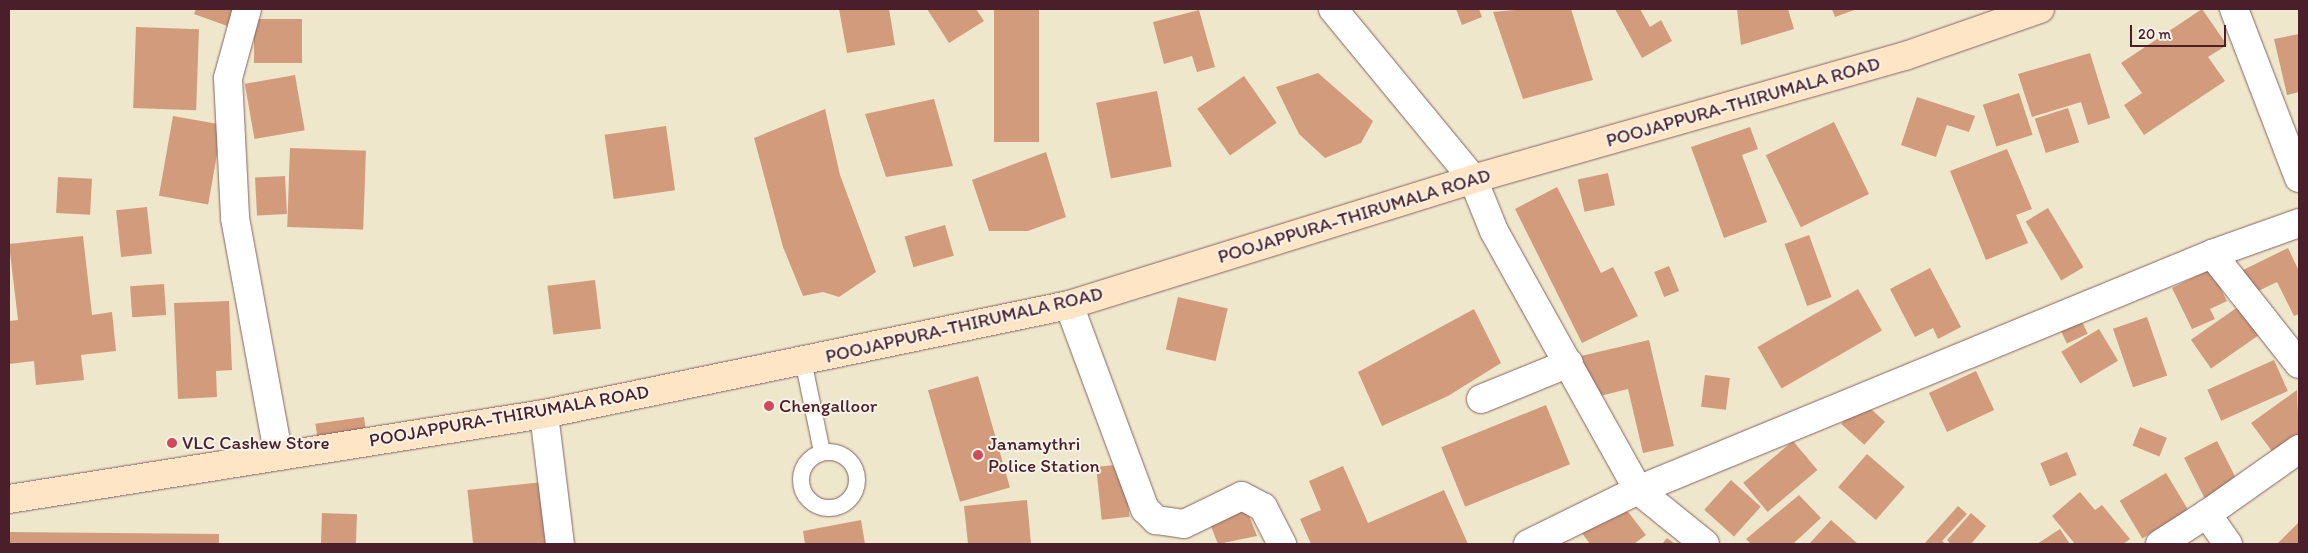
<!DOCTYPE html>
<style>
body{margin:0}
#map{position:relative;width:2308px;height:553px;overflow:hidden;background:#efe7cc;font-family:Itim,sans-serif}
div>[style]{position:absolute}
.building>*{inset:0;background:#d29b7c;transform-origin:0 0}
.roads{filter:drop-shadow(0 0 1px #846563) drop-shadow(0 0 1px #846563)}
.service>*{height:16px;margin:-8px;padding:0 8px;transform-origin:8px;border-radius:8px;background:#fff}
.service>.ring{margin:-8px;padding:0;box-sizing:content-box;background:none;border:16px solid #fff;border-radius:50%}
.minor>*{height:28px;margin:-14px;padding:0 14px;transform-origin:14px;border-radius:14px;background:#fff}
.secondary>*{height:28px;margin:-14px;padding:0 14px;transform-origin:14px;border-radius:14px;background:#fde5c5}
.dots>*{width:14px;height:14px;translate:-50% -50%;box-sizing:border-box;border:2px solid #f7f3e8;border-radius:50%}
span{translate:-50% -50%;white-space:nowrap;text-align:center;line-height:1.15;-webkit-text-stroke:4px #f7f3e8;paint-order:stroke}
.street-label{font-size:19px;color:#4a1f2b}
.poi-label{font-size:19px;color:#4a1f2b}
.left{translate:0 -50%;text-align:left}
.frame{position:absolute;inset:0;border:10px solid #4a1f2b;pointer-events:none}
.scale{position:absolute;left:2130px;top:25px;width:96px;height:22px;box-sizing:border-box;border:2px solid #4a1f2b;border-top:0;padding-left:6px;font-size:15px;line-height:18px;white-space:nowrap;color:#4a1f2b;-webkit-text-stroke:4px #f7f3e8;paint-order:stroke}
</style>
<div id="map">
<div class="building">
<div style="clip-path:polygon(196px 9px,237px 9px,230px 27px,194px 14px)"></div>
<div style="clip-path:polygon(839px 9px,889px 9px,895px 45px,847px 53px)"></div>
<div style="clip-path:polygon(927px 9px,976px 9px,984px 21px,949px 43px)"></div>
<div style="left:994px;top:9px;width:45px;height:133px"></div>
<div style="clip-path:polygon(1456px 9px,1479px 9px,1482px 17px,1462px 25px)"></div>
<div style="clip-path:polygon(1525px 9px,1571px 9px,1593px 80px,1523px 99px,1493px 12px)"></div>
<div style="clip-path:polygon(1615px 9px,1640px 9px,1650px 27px,1661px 20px,1672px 41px,1642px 58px)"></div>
<div style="clip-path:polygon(1737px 9px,1788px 9px,1794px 29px,1741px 45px)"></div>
<div style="clip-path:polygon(1832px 9px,1857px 9px,1835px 17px)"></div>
<div style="clip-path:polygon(2202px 9px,2227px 45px,2208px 57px,2225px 81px,2144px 135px,2124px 105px,2142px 93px,2121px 63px)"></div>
<div style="clip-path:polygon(1199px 10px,1215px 67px,1197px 72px,1192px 56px,1164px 64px,1153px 22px)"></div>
<div style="left:302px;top:19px;width:44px;height:48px;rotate:90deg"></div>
<div style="left:136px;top:27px;width:63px;height:81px;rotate:2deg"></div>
<div style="clip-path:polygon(2299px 34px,2299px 92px,2287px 95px,2274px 39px)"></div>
<div style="clip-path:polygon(2090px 53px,2110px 118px,2088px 125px,2081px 102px,2032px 117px,2018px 74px)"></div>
<div style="clip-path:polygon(1318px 73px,1373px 121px,1361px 143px,1325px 158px,1299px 134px,1276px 87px)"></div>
<div style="left:295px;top:75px;width:56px;height:51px;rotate:80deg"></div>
<div style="left:1244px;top:76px;width:57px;height:57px;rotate:55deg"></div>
<div style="left:1157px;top:91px;width:77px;height:62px;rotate:79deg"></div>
<div style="left:2019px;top:93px;width:44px;height:38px;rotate:72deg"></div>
<div style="clip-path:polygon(1917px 97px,1975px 116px,1969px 132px,1947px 125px,1936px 157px,1901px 145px)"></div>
<div style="clip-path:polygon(934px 99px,953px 166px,886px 177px,865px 114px)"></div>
<div style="left:2068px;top:108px;width:36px;height:35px;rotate:72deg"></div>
<div style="clip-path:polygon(825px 109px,840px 175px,876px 272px,839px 297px,823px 292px,803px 296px,783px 247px,754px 138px)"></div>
<div style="left:173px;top:116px;width:50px;height:81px;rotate:10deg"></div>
<div style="left:1834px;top:122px;width:80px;height:76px;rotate:64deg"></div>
<div style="left:666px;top:126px;width:65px;height:62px;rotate:82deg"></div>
<div style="clip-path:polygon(1750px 127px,1758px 149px,1742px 155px,1767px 222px,1724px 238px,1691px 147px)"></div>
<div style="left:290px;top:148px;width:76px;height:79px;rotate:2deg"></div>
<div style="clip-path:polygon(2007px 149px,2032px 209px,2016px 215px,2028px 243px,1986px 260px,1950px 171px)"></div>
<div style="clip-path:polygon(1046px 152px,1066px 217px,1028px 231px,989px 231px,972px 180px)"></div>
<div style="left:1608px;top:173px;width:33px;height:31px;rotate:78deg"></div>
<div style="left:285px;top:176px;width:38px;height:30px;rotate:87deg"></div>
<div style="left:58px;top:177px;width:34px;height:36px;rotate:3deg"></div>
<div style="clip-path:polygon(1557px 187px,1601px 273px,1613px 267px,1638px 316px,1582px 343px,1515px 209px)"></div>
<div style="left:147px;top:207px;width:47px;height:31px;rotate:84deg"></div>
<div style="left:2048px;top:208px;width:69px;height:26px;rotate:59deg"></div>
<div style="left:945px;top:225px;width:32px;height:42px;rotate:74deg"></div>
<div style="left:1809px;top:235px;width:66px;height:26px;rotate:70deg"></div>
<div style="clip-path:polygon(83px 236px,92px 315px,112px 312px,116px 351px,81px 355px,84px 380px,36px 385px,34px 361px,9px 364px,9px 321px,18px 320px,9px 244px)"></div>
<div style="clip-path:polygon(2288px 248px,2299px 271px,2299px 314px,2294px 316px,2277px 282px,2254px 293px,2243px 270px)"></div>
<div style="left:1669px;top:266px;width:27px;height:16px;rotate:68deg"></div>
<div style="clip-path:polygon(1930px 268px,1961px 327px,1938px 339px,1933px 328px,1915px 337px,1890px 289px)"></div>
<div style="clip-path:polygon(2211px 269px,2227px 301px,2210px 309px,2215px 319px,2192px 329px,2172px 288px)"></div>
<div style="left:595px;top:280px;width:49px;height:48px;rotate:83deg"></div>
<div style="left:164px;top:284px;width:31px;height:34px;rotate:86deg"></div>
<div style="left:1858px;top:289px;width:48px;height:116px;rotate:60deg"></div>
<div style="left:1178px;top:297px;width:51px;height:54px;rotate:13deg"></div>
<div style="clip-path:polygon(229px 301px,232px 370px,216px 371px,217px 397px,178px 399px,174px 303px)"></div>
<div style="left:2245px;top:302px;width:35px;height:66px;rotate:55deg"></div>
<div style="clip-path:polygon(1474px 309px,1501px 363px,1448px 396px,1382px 426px,1358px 372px)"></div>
<div style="left:2078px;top:313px;width:23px;height:23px;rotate:65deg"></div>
<div style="left:2147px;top:317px;width:62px;height:36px;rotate:71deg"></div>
<div style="left:2099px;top:329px;width:37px;height:44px;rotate:59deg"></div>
<div style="clip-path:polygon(1649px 340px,1674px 446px,1643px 453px,1628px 389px,1592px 398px,1581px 356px)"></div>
<div style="left:2274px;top:360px;width:34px;height:73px;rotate:66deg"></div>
<div style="left:1976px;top:371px;width:43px;height:52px;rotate:65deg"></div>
<div style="left:1705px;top:375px;width:25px;height:32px;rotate:7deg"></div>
<div style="left:978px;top:376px;width:116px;height:52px;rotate:74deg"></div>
<div style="clip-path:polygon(2297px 390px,2299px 436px,2274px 454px,2251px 423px)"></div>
<div style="left:1862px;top:401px;width:31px;height:31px;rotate:42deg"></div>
<div style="left:1546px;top:405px;width:64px;height:113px;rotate:68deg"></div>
<div style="left:364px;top:417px;width:14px;height:49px;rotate:82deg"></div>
<div style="left:2140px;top:427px;width:29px;height:20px;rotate:22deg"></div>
<div style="left:1793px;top:441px;width:38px;height:65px;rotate:50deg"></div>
<div style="left:2217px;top:441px;width:48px;height:37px;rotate:63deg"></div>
<div style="left:2067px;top:452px;width:25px;height:29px;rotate:67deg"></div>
<div style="left:1867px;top:454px;width:50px;height:44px;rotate:41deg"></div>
<div style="left:1124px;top:464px;width:53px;height:28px;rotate:84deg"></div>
<div style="clip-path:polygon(1343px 466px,1368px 523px,1444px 490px,1468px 544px,1311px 544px,1300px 519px,1321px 510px,1309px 481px)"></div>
<div style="left:2166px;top:473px;width:44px;height:54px;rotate:59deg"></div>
<div style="left:1731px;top:480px;width:40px;height:40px;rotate:42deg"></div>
<div style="left:543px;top:482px;width:62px;height:76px;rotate:84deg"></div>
<div style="clip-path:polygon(2080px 492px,2095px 510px,2102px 505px,2130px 539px,2123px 544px,2075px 544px,2052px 516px)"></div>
<div style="clip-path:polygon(1799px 495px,1821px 518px,1793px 544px,1751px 544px,1746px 539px)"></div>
<div style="clip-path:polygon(1027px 500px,1031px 544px,968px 544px,964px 506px)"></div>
<div style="clip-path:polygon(1622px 504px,1646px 535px,1634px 544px,1590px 544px,1582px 533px)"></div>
<div style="clip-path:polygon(1245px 505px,1257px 536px,1218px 544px,1208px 519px)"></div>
<div style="clip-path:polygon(1958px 506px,1967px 514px,1942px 541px,1946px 544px,1924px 544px)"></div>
<div style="left:322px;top:513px;width:35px;height:31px;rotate:2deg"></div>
<div style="clip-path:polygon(1971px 513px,1986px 526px,1971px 544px,1951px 544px,1947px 540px)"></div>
<div style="clip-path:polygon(861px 520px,865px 544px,805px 544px,803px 531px)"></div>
<div style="clip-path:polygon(1831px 520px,1858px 544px,1809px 544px)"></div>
<div style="clip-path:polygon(2299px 522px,2299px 544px,2277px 544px)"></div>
<div style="clip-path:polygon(2060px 529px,2070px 544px,2037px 544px)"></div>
<div style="clip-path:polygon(9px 532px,219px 534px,219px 544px,9px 544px)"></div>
<div style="clip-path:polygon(1667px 538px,1675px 544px,1662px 544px)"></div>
</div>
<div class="roads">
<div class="service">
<div style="left:803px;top:360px;width:94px;rotate:78.3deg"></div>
<div class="ring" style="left:801px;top:452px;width:40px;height:40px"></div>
</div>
<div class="minor">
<div style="left:247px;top:9px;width:72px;rotate:105.4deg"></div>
<div style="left:228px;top:78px;width:140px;rotate:87.1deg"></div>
<div style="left:235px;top:218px;width:239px;rotate:79.6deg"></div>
<div style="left:1333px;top:9px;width:220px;rotate:50.5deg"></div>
<div style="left:1473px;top:179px;width:56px;rotate:68deg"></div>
<div style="left:1494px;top:231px;width:296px;rotate:60.9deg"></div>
<div style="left:1638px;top:490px;width:621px;rotate:-22.35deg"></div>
<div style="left:2212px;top:254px;width:92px;rotate:-19.6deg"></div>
<div style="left:2234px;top:9px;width:181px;rotate:69deg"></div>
<div style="left:2212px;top:254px;width:140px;rotate:51.7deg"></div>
<div style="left:1069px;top:305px;width:218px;rotate:69.6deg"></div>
<div style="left:1145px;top:509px;width:16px;rotate:45deg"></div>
<div style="left:1156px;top:520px;width:28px;rotate:8deg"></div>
<div style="left:1184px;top:524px;width:64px;rotate:-25.8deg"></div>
<div style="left:1242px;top:496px;width:24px;rotate:28deg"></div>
<div style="left:1263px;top:507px;width:42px;rotate:62.8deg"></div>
<div style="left:1481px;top:399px;width:95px;rotate:-22.2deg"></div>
<div style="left:544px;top:414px;width:131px;rotate:83deg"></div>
<div style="left:1528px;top:544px;width:123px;rotate:-26.1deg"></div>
<div style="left:1638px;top:490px;width:86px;rotate:38.9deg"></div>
<div style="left:2160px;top:544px;width:56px;rotate:-32.6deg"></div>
<div style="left:2228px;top:544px;width:37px;rotate:-125deg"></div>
<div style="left:2207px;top:514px;width:113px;rotate:-35.2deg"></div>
</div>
<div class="secondary">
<div style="left:9px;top:499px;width:542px;rotate:-9.03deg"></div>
<div style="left:544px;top:414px;width:536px;rotate:-11.73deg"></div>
<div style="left:1069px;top:305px;width:423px;rotate:-17.3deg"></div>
<div style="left:1473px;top:179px;width:449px;rotate:-15.9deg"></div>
<div style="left:1905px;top:56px;width:143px;rotate:-19.2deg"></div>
</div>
</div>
<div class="dots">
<div style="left:769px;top:406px;background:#d1495b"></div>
<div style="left:172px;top:443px;background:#d1495b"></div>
<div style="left:978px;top:455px;background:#d1495b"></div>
</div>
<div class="street-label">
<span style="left:1743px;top:102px;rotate:-16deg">POOJAPPURA-THIRUMALA ROAD</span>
<span style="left:1354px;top:216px;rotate:-17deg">POOJAPPURA-THIRUMALA ROAD</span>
<span style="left:964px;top:325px;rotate:-13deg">POOJAPPURA-THIRUMALA ROAD</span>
<span style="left:509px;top:416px;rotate:-10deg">POOJAPPURA-THIRUMALA ROAD</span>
</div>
<div class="poi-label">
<span class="left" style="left:779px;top:406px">Chengalloor</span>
<span class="left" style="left:182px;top:443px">VLC Cashew Store</span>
<span class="left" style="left:988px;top:455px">Janamythri<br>Police Station</span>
</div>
<div class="frame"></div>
<div class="scale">20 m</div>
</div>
